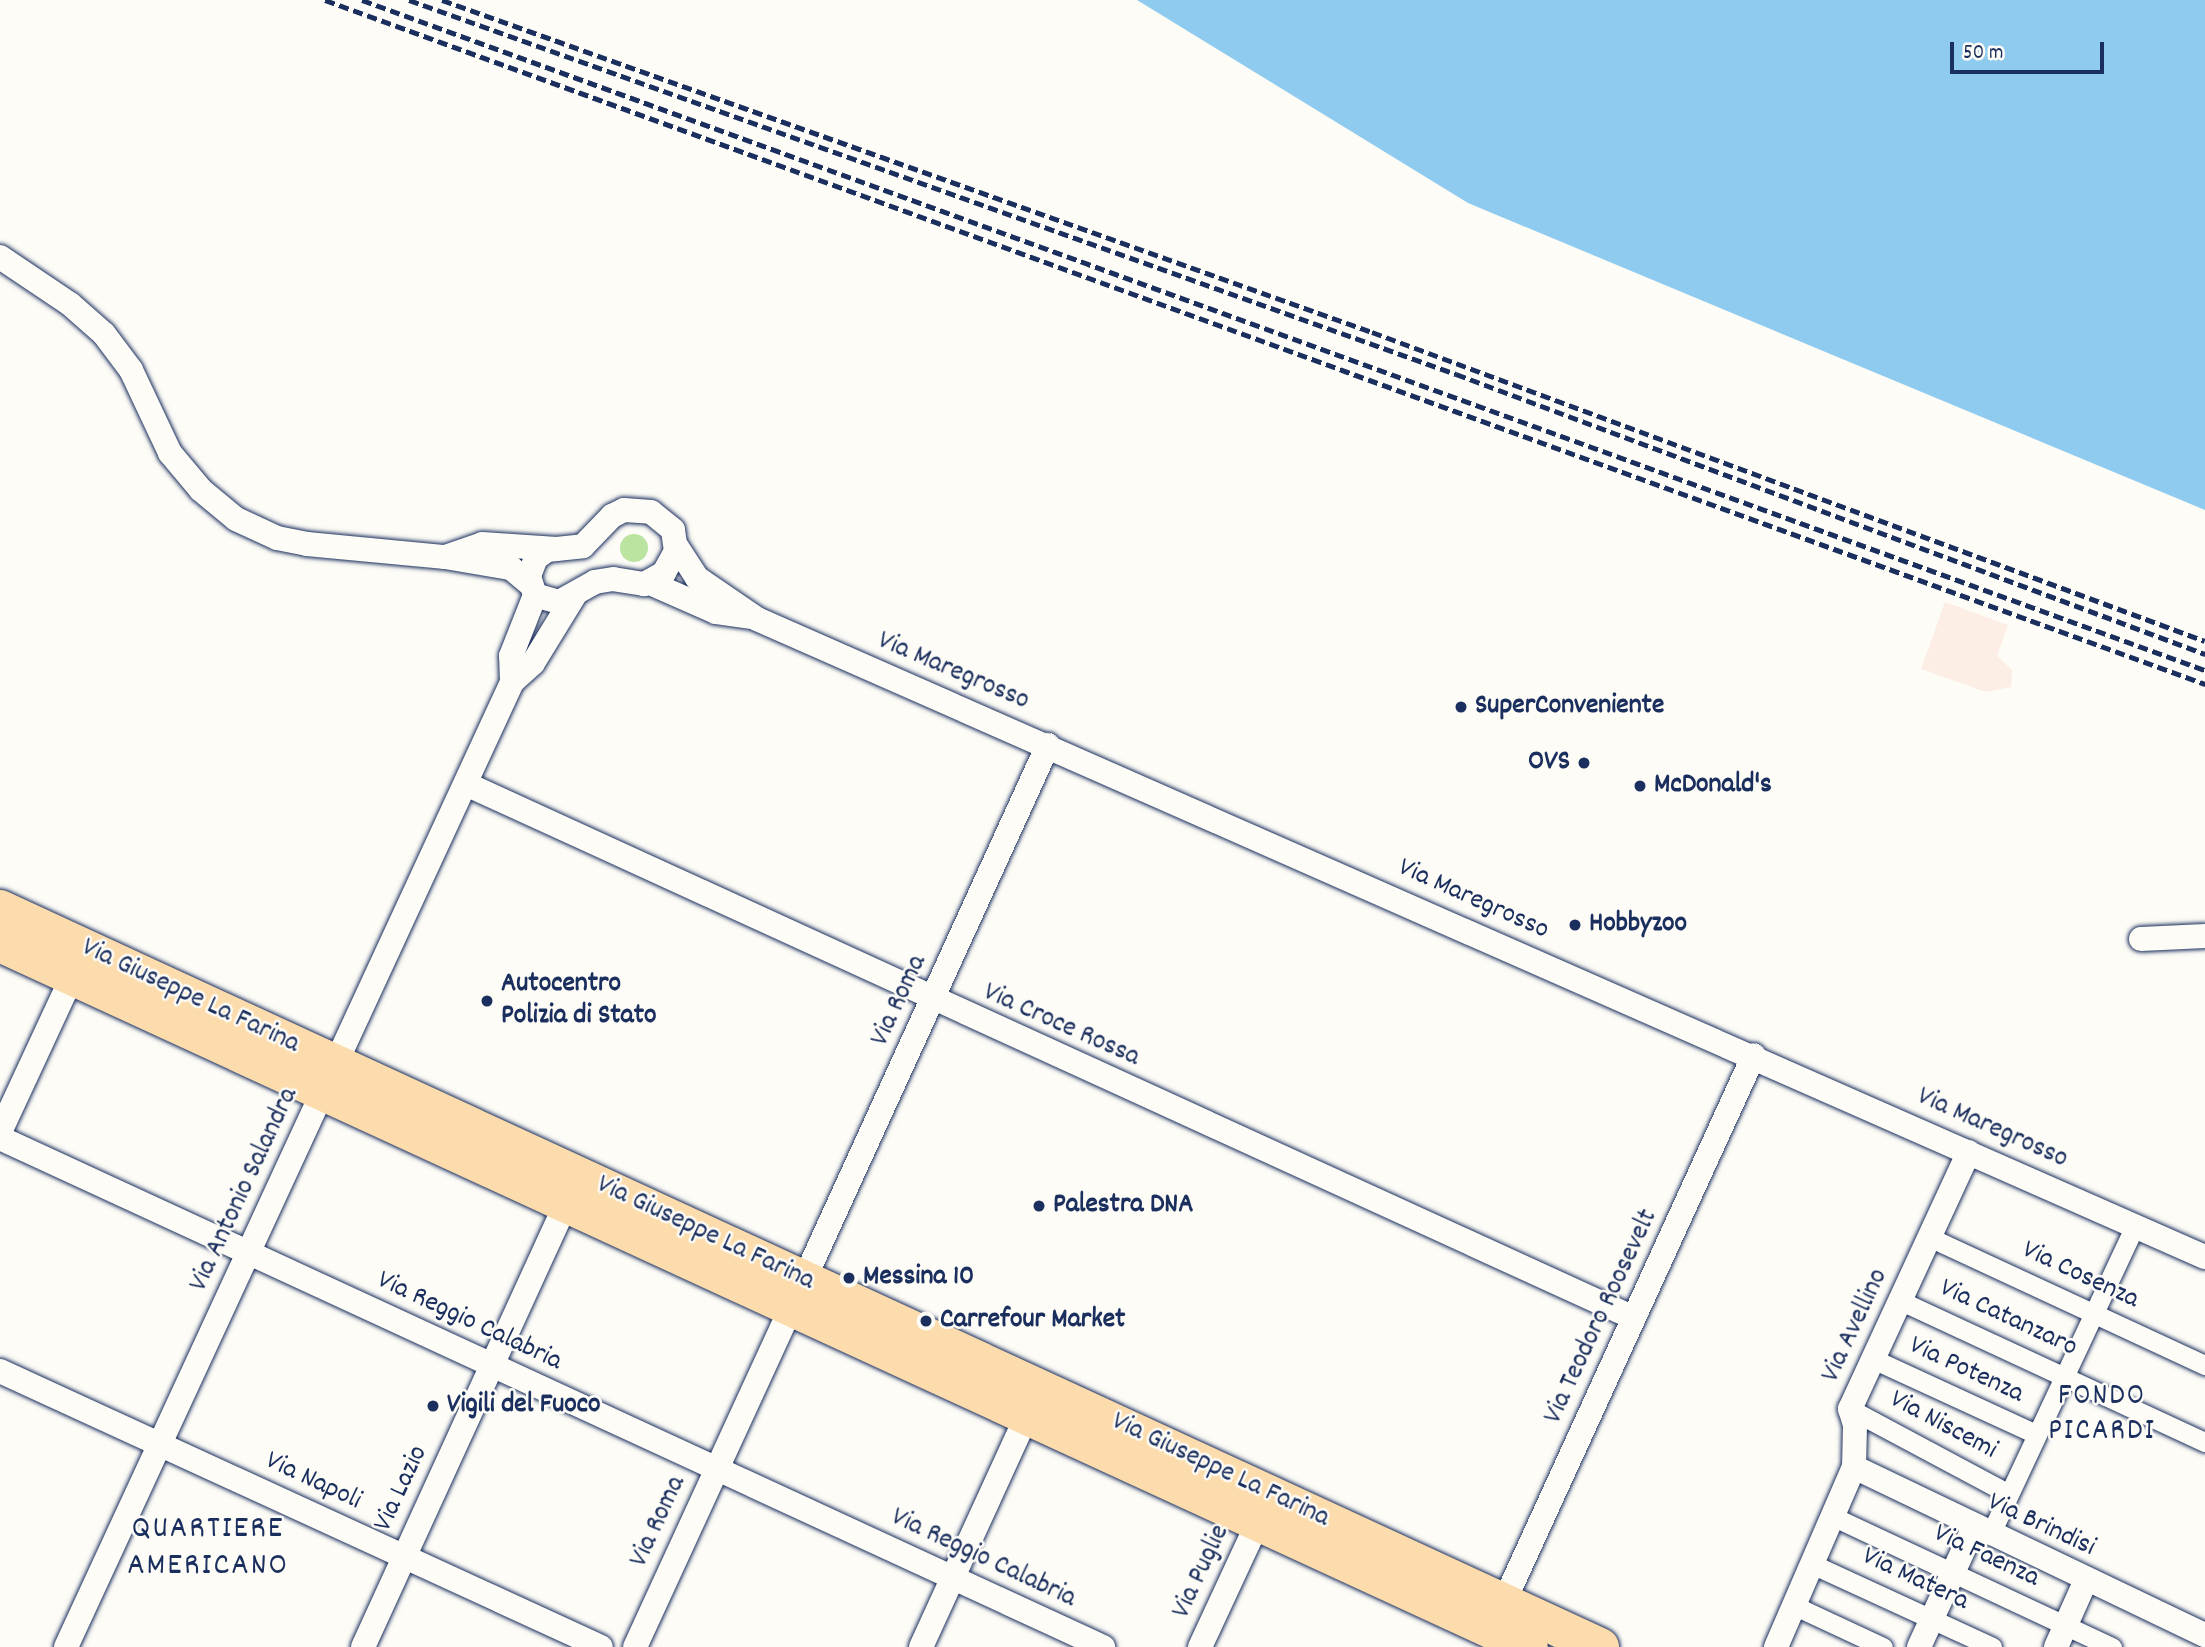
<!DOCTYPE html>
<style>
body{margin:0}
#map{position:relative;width:2205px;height:1647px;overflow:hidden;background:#fdfcf7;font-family:Dekko,sans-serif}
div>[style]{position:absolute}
.built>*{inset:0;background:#fcede5}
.green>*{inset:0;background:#bbe4a0}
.round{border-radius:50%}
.water>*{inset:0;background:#8fcaef}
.roads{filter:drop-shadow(0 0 2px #1b2f5e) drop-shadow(0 0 2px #1b2f5e)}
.pedestrian>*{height:19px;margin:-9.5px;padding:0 9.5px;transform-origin:9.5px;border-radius:9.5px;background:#fdfcf7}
.minor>*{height:24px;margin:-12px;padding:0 12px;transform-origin:12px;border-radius:12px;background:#fdfcf7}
.primary>*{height:38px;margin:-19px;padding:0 19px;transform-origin:19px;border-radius:19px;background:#fcdcac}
.rail>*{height:5px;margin-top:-2.5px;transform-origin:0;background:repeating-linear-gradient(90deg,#1b2f5e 0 10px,transparent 0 15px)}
.dots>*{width:19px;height:19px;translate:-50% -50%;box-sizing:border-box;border:4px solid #fdfcf7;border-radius:50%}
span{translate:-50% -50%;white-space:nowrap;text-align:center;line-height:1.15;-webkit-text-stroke:5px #fdfcf7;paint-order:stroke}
.street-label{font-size:28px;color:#1b2f5e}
.poi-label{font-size:28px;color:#1b2f5e;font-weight:700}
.left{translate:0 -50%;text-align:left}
.right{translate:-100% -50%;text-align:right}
.neighbourhood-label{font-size:30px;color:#1b2f5e;letter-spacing:2px}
.quarter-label{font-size:32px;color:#1b2f5e;letter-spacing:2px}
.scale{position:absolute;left:1950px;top:42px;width:154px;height:32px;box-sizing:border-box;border:4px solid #1b2f5e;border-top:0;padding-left:9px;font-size:21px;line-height:24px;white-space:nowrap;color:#1b2f5e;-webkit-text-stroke:5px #fdfcf7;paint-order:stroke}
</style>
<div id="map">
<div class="built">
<div style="clip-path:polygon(1945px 602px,2008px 625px,1997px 656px,2012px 670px,2011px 687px,1986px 692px,1921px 669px)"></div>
</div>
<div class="green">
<div class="round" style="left:620px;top:534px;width:28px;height:28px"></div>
</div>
<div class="water">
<div style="clip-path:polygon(1137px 0,2205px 0,2205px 510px,1468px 203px)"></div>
</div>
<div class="roads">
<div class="pedestrian">
<div style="left:1931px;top:1238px;width:302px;rotate:24.9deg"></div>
<div style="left:1901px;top:1301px;width:335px;rotate:24.9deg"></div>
<div style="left:1873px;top:1359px;width:179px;rotate:24.7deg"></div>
<div style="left:1850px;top:1409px;width:180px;rotate:28.1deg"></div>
<div style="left:1836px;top:1518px;width:305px;rotate:25.1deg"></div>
<div style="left:1990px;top:1535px;width:342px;rotate:-64.9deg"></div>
<div style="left:1814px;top:1565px;width:196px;rotate:24.7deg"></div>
<div style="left:1795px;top:1606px;width:97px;rotate:25deg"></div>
</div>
<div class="minor">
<div style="left:0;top:257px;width:84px;rotate:33.9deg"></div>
<div style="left:70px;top:304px;width:45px;rotate:41.4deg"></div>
<div style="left:104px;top:334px;width:45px;rotate:53.1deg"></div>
<div style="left:131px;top:370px;width:92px;rotate:64.8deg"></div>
<div style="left:170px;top:453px;width:48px;rotate:50deg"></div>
<div style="left:201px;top:490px;width:45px;rotate:39.6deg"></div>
<div style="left:236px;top:519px;width:45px;rotate:24.9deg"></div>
<div style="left:277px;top:538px;width:31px;rotate:11deg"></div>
<div style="left:307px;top:544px;width:139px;rotate:5.4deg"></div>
<div style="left:445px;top:557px;width:67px;rotate:9.5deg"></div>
<div style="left:511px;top:568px;width:23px;rotate:40deg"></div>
<div style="left:624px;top:510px;width:27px;rotate:4deg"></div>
<div style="left:651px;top:512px;width:28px;rotate:39deg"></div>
<div style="left:673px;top:530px;width:21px;rotate:82deg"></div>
<div style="left:676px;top:551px;width:25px;rotate:119deg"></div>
<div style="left:664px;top:573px;width:23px;rotate:151deg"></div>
<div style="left:644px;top:584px;width:31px;rotate:-171deg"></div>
<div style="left:613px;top:579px;width:18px;rotate:171deg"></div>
<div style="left:595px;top:582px;width:41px;rotate:150.9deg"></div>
<div style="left:559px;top:602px;width:25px;rotate:-164deg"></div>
<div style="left:535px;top:595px;width:20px;rotate:-108deg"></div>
<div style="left:529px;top:576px;width:19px;rotate:-69deg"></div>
<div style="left:536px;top:558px;width:14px;rotate:-36deg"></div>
<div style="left:547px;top:550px;width:36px;rotate:-6deg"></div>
<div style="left:583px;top:546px;width:42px;rotate:-46deg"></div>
<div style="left:612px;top:516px;width:13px;rotate:-27deg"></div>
<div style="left:677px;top:547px;width:37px;rotate:57deg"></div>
<div style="left:697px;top:578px;width:73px;rotate:34.3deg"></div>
<div style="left:757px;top:619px;width:1582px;rotate:23.78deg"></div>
<div style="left:445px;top:557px;width:39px;rotate:-19deg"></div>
<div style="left:482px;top:544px;width:75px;rotate:3.8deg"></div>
<div style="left:650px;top:583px;width:72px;rotate:23.7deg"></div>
<div style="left:716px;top:612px;width:37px;rotate:8deg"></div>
<div style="left:512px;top:682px;width:26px;rotate:-92deg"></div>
<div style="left:511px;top:656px;width:66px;rotate:-68.5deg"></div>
<div style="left:466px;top:784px;width:1284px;rotate:24.57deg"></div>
<div style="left:2141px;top:939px;width:64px;rotate:-2.7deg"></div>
<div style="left:0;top:1132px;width:171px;rotate:-65.1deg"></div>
<div style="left:0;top:1138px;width:1215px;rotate:24.77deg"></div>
<div style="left:804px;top:1280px;width:588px;rotate:-65.48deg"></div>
<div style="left:0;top:1371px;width:661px;rotate:24.67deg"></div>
<div style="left:1854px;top:1467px;width:389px;rotate:25.6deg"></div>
<div style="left:1504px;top:1602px;width:601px;rotate:-65.44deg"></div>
<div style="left:66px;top:1647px;width:1063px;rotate:-65.19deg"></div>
<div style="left:512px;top:682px;width:28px;rotate:-42deg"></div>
<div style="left:533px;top:663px;width:79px;rotate:-58.5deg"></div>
<div style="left:363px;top:1647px;width:487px;rotate:-65.4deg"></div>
<div style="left:635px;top:1647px;width:373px;rotate:-65.3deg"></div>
<div style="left:921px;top:1647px;width:254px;rotate:-65.4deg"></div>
<div style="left:1200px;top:1647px;width:138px;rotate:-65.1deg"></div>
<div style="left:1776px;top:1647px;width:196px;rotate:-66.6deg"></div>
<div style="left:1854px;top:1467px;width:42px;rotate:-88.6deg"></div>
<div style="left:1855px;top:1425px;width:17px;rotate:-107deg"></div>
<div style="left:1850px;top:1409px;width:283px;rotate:-65.2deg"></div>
<div style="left:1919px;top:1647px;width:132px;rotate:-65.4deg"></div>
<div style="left:2056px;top:1647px;width:73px;rotate:-65.9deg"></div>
</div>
<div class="primary">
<div style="left:0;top:909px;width:1762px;rotate:24.76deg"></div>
<div style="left:0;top:943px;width:1683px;rotate:24.72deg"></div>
</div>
</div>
<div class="rail">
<div style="left:325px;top:0;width:2001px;rotate:19.99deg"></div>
<div style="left:362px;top:0;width:1961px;rotate:19.98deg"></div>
<div style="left:409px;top:0;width:1112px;rotate:19.66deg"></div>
<div style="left:1456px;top:374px;width:800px;rotate:20.5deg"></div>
<div style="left:442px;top:0;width:987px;rotate:19.65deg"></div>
<div style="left:1372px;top:332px;width:888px;rotate:20.35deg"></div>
</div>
<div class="dots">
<div style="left:1461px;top:707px;background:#1b2f5e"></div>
<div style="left:1584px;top:763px;background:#1b2f5e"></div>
<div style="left:1640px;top:786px;background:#1b2f5e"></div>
<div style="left:1575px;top:925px;background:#1b2f5e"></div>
<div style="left:487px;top:1001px;background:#1b2f5e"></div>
<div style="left:1039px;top:1206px;background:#1b2f5e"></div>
<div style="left:849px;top:1278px;background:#1b2f5e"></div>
<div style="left:926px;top:1321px;background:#1b2f5e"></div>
<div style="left:433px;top:1406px;background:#1b2f5e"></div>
</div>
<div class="street-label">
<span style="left:953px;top:672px;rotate:23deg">Via Maregrosso</span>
<span style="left:1473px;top:900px;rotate:24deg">Via Maregrosso</span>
<span style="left:190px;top:997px;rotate:25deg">Via Giuseppe La Farina</span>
<span style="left:900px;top:1001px;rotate:-65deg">Via Roma</span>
<span style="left:1061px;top:1026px;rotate:24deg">Via Croce Rossa</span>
<span style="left:1992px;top:1129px;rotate:24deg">Via Maregrosso</span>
<span style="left:245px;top:1190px;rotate:-65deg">Via Antonio Salandra</span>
<span style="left:705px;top:1234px;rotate:25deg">Via Giuseppe La Farina</span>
<span style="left:2080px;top:1276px;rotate:25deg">Via Cosenza</span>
<span style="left:1602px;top:1317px;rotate:-65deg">Via Teodoro Roosevelt</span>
<span style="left:2008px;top:1319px;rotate:25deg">Via Catanzaro</span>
<span style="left:469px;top:1322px;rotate:25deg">Via Reggio Calabria</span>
<span style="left:1856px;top:1326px;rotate:-65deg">Via Avellino</span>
<span style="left:1966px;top:1371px;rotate:25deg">Via Potenza</span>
<span style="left:1943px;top:1426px;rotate:28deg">Via Niscemi</span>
<span style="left:1220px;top:1471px;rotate:25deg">Via Giuseppe La Farina</span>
<span style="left:313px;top:1482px;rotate:25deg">Via Napoli</span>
<span style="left:402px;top:1489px;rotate:-65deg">Via Lazio</span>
<span style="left:659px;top:1522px;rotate:-65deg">Via Roma</span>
<span style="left:2041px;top:1526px;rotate:25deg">Via Brindisi</span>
<span style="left:1986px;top:1557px;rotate:25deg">Via Faenza</span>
<span style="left:983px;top:1559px;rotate:25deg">Via Reggio Calabria</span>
<span style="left:1202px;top:1572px;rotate:-65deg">Via Puglie</span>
<span style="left:1915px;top:1580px;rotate:25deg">Via Matera</span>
</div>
<div class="poi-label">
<span class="left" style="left:1475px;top:707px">SuperConveniente</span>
<span class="right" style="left:1570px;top:763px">OVS</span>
<span class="left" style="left:1654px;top:786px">McDonald's</span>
<span class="left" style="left:1589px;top:925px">Hobbyzoo</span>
<span class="left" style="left:501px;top:1001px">Autocentro<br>Polizia di Stato</span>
<span class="left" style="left:1053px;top:1206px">Palestra DNA</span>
<span class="left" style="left:863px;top:1278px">Messina 10</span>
<span class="left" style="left:940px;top:1321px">Carrefour Market</span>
<span class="left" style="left:447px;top:1406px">Vigili del Fuoco</span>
</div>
<div class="neighbourhood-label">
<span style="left:2102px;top:1415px">FONDO<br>PICARDI</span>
</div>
<div class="quarter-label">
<span style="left:208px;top:1549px">QUARTIERE<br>AMERICANO</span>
</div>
<div class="scale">50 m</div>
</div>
